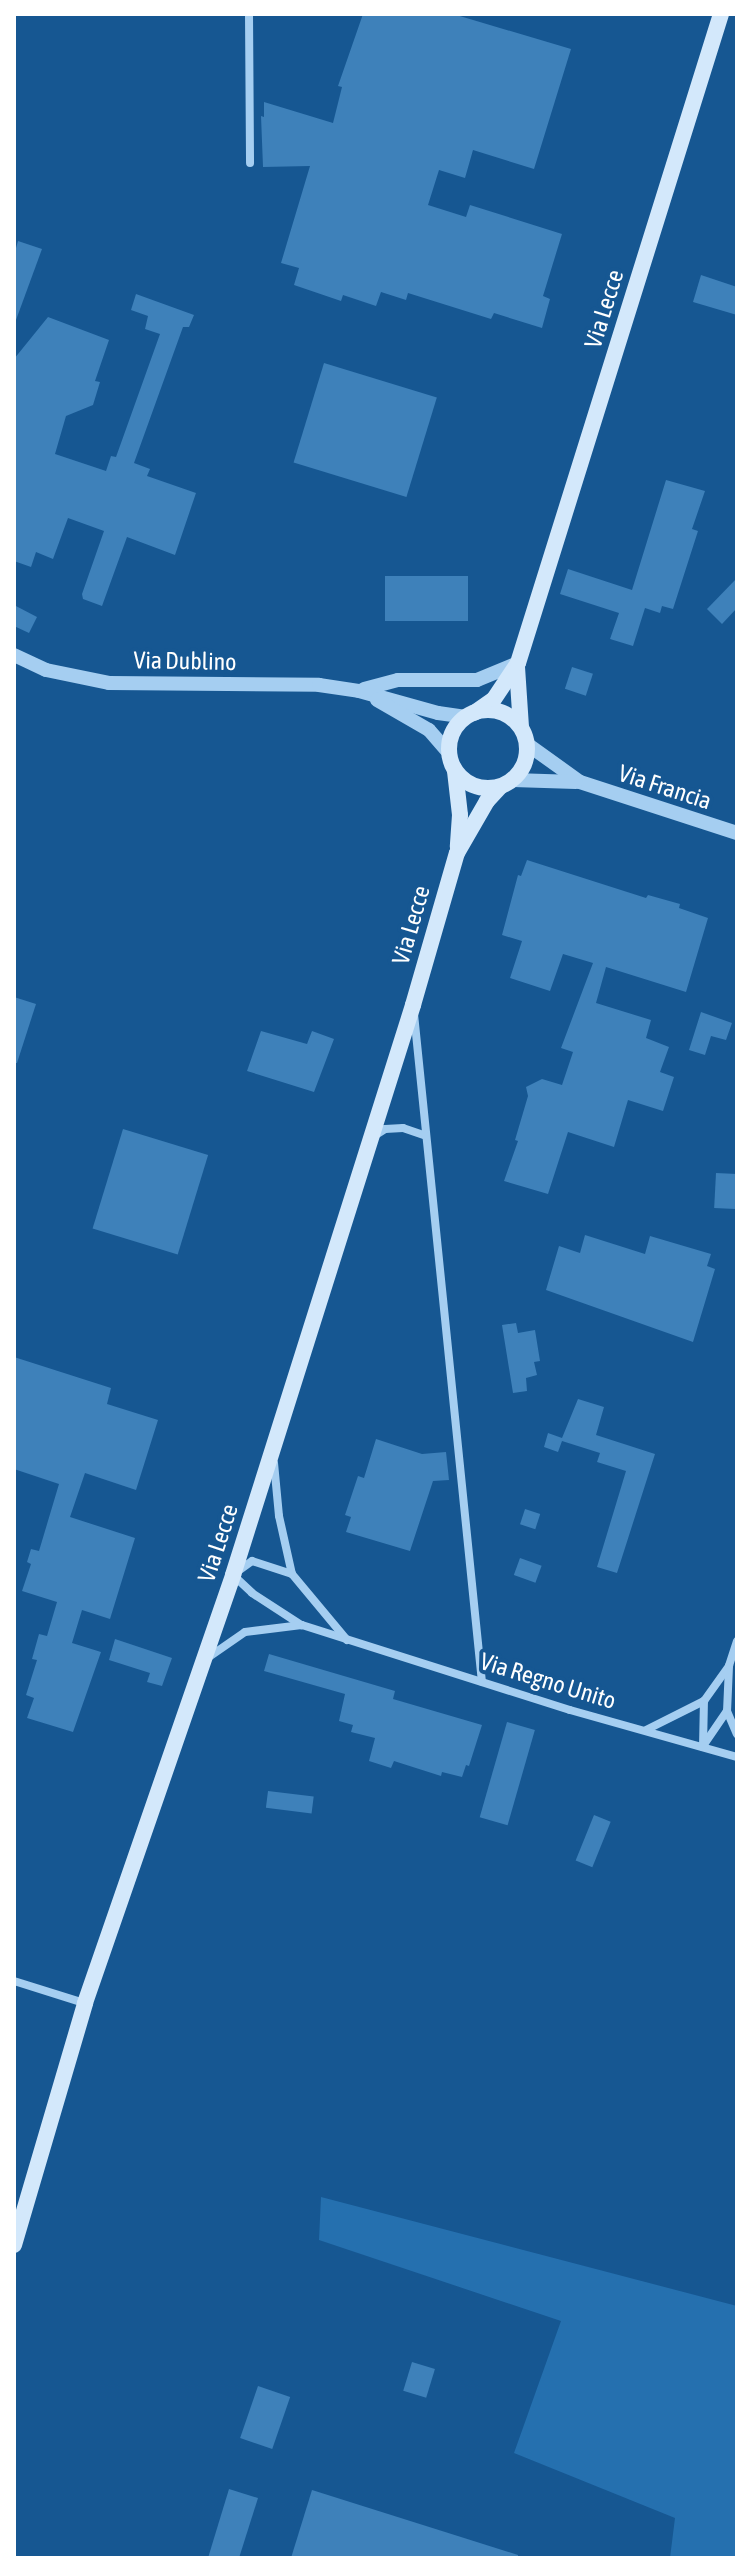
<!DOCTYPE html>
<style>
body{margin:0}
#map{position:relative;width:751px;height:2572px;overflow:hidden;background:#165792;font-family:"Asap Condensed",sans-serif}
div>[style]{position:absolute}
.green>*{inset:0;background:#2570af}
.building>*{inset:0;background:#3e81ba;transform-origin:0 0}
.minor>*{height:8px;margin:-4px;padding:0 4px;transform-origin:4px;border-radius:4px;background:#a5cef1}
.tertiary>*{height:14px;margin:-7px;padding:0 7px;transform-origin:7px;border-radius:7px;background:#a5cef1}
.secondary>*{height:16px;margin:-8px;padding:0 8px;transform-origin:8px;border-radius:8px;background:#d3e8fb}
.secondary>.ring{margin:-8px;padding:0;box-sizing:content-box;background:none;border:16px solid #d3e8fb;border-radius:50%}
span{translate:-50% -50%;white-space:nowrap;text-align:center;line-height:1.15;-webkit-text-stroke:8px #165792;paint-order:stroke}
.street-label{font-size:24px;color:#fff}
.frame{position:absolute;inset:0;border:16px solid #fff;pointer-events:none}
</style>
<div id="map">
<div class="green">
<div style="clip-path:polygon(321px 2197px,737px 2306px,737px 2558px,670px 2558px,675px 2518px,514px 2453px,561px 2321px,319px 2240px)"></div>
</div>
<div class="building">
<div style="clip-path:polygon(363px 14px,453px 14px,571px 49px,534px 169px,473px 150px,465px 178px,439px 170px,428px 205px,466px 217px,470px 205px,562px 234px,543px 296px,550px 299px,542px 328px,494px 313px,491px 319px,408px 293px,406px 300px,381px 292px,376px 306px,343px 295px,341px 301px,294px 285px,299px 268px,281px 263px,310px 166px,263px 167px,261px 116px,264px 117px,264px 102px,333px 123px,342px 87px,338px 86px)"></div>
<div style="clip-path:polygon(18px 241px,42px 249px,16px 320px,14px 255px)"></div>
<div style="clip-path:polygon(701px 275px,737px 287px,737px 315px,693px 302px)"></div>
<div style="clip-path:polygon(136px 294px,194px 315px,189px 327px,183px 327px,134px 463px,150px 469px,147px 476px,196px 493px,175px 555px,127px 537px,102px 606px,83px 599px,82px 594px,104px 531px,68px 518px,53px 559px,36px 552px,31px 567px,14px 561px,14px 359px,48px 317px,109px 340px,95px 381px,100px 382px,93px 405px,66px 416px,55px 454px,106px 471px,111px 456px,116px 457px,160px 334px,145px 329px,148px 316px,131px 310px)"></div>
<div style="left:324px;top:363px;width:118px;height:104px;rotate:17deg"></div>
<div style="clip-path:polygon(666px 480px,705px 491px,692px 529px,698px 531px,673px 609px,662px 606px,660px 613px,645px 608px,633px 646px,610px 639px,619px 613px,560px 594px,568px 569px,632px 590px)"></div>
<div style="left:385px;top:576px;width:83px;height:45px"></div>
<div style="clip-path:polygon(737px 578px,737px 608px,722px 624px,707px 609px)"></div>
<div style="clip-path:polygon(14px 605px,37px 617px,29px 633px,14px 626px)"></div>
<div style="left:572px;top:667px;width:22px;height:23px;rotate:18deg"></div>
<div style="clip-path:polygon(527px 860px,646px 898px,648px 895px,680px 904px,679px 908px,708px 918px,686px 992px,606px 967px,596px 1003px,651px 1020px,646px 1038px,669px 1047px,660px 1072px,674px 1077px,663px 1111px,628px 1100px,614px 1147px,568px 1132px,548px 1194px,504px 1181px,518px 1141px,515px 1140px,528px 1096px,526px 1087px,542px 1079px,562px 1085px,573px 1052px,561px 1048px,593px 963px,563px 954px,550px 991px,510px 978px,522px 941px,502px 935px,518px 875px,521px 876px)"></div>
<div style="clip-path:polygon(14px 997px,36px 1004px,17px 1063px,14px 1063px)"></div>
<div style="clip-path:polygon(701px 1012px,732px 1023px,726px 1040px,711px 1036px,705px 1055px,689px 1050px)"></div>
<div style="clip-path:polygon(261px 1031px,307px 1044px,312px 1031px,334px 1039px,314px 1092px,247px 1071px)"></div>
<div style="left:123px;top:1129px;width:89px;height:104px;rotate:17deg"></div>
<div style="left:716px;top:1173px;width:21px;height:35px;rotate:3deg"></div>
<div style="clip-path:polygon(585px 1235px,645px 1254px,650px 1236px,711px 1254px,707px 1266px,715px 1269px,693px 1342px,546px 1290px,559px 1246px,580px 1253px)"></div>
<div style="clip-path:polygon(516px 1323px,518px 1333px,535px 1330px,540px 1361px,534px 1362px,537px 1375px,526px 1378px,527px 1391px,513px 1393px,502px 1325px)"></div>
<div style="clip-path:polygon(14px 1357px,111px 1388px,107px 1404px,158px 1420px,136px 1490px,85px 1473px,70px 1517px,135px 1538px,110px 1619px,82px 1610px,72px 1643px,101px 1652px,73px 1732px,27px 1718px,34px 1698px,26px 1695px,37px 1660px,32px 1659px,39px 1634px,47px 1636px,57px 1602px,22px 1591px,31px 1564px,27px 1562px,31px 1549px,39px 1551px,59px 1484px,14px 1469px)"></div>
<div style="clip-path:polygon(578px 1399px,604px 1407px,596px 1435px,655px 1454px,617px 1573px,597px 1567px,626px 1471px,597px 1462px,600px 1453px,562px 1441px,558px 1452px,544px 1447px,548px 1433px,562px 1438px)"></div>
<div style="clip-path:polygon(376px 1439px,422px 1454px,446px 1452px,449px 1480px,433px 1481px,410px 1551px,346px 1532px,351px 1517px,345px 1515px,358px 1476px,364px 1478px)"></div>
<div style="left:525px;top:1509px;width:16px;height:16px;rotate:18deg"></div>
<div style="left:520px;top:1558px;width:23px;height:18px;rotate:20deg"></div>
<div style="clip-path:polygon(115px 1639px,172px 1658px,162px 1686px,147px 1682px,150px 1673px,109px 1660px)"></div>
<div style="clip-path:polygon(269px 1654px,395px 1691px,393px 1699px,482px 1725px,469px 1766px,466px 1765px,462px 1777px,442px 1772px,441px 1776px,394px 1761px,391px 1768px,369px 1761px,375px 1738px,351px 1732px,353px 1725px,339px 1721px,345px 1694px,264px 1671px)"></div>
<div style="left:507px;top:1722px;width:29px;height:99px;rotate:16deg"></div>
<div style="left:268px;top:1791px;width:46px;height:17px;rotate:7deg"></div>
<div style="left:594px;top:1815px;width:18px;height:49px;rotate:22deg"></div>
<div style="left:412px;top:2362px;width:24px;height:30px;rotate:17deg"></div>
<div style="left:258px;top:2386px;width:34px;height:55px;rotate:19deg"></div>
<div style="clip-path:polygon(229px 2489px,258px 2498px,239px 2558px,208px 2558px)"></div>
<div style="clip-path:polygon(312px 2490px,518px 2555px,518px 2558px,291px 2558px)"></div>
</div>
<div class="minor">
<div style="left:249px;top:14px;width:149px;rotate:89.6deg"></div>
<div style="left:414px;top:1014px;width:671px;rotate:84.19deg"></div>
<div style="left:374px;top:1136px;width:13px;rotate:-32deg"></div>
<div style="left:385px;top:1129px;width:18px;rotate:-3deg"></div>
<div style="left:403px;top:1128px;width:24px;rotate:19deg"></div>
<div style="left:274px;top:1463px;width:53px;rotate:84.6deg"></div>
<div style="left:279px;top:1516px;width:59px;rotate:77.4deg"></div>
<div style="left:292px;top:1574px;width:86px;rotate:50.2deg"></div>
<div style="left:292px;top:1574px;width:42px;rotate:-162deg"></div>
<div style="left:252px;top:1561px;width:24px;rotate:144deg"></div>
<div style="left:233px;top:1575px;width:26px;rotate:43deg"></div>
<div style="left:252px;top:1593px;width:59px;rotate:33.1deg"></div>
<div style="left:737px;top:1641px;width:26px;rotate:108deg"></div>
<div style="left:729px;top:1666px;width:45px;rotate:92.5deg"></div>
<div style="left:727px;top:1711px;width:25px;rotate:67deg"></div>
<div style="left:206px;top:1659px;width:47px;rotate:-34.7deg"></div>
<div style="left:245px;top:1632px;width:57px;rotate:-7deg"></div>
<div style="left:302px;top:1625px;width:281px;rotate:17.6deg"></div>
<div style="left:570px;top:1710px;width:173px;rotate:15.7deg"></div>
<div style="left:646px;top:1730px;width:65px;rotate:-26.6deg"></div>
<div style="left:704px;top:1701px;width:43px;rotate:-54.5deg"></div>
<div style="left:703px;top:1746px;width:42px;rotate:-55.6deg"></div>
<div style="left:703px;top:1747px;width:46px;rotate:-88.8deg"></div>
<div style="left:14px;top:1981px;width:73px;rotate:17.4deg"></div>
</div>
<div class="tertiary">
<div style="left:14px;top:655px;width:35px;rotate:25deg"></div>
<div style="left:46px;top:670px;width:64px;rotate:11.7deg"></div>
<div style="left:109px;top:683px;width:210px;rotate:0.5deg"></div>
<div style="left:319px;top:685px;width:40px;rotate:8.5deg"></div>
<div style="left:359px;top:691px;width:82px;rotate:15.6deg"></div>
<div style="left:438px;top:713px;width:28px;rotate:8deg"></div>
<div style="left:364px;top:689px;width:35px;rotate:-15deg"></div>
<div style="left:398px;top:680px;width:79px"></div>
<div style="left:477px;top:680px;width:44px;rotate:-22.5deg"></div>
<div style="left:377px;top:700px;width:60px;rotate:30deg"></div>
<div style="left:429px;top:730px;width:30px;rotate:49deg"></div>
<div style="left:527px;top:744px;width:65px;rotate:35.6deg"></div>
<div style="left:580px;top:782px;width:165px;rotate:18deg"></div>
<div style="left:513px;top:780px;width:63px;rotate:1.8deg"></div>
</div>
<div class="secondary">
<div style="left:517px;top:667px;width:60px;rotate:86.2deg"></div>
<div class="ring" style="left:449px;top:710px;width:62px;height:62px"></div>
<div style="left:474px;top:713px;width:24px;rotate:-35deg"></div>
<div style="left:494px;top:699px;width:43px;rotate:-56.3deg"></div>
<div style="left:518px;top:663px;width:680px;rotate:-72.63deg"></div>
<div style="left:455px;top:771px;width:44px;rotate:83.5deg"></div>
<div style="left:460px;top:815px;width:32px;rotate:94deg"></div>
<div style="left:14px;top:2245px;width:252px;rotate:-73.6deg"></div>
<div style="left:85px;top:2003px;width:453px;rotate:-70.9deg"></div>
<div style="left:233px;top:1575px;width:598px;rotate:-72.47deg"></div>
<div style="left:413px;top:1005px;width:158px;rotate:-73.9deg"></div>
<div style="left:457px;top:853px;width:60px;rotate:-60deg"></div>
<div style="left:487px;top:801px;width:19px;rotate:-47deg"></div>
</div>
<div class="street-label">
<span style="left:604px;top:309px;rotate:-73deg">Via Lecce</span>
<span style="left:185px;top:661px;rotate:1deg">Via Dublino</span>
<span style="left:665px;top:787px;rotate:18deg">Via Francia</span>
<span style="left:411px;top:925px;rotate:-74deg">Via Lecce</span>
<span style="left:218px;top:1543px;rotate:-72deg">Via Lecce</span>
<span style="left:548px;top:1681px;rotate:17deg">Via Regno Unito</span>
</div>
<div class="frame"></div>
</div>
